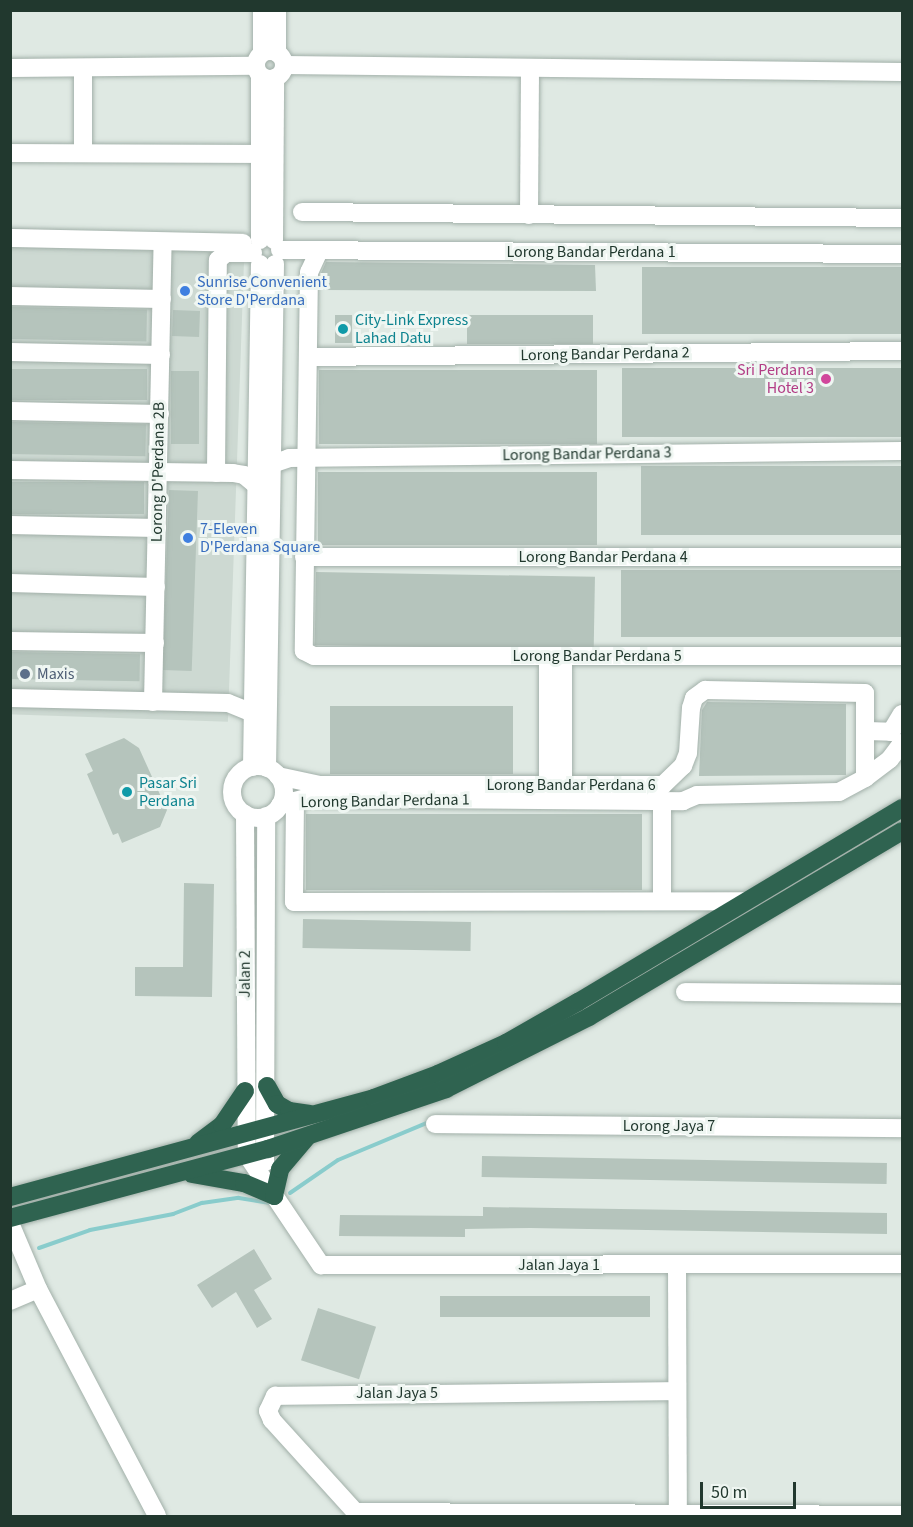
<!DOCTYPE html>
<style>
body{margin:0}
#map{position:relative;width:913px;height:1527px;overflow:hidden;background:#dfe9e3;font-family:"Source Sans 3",sans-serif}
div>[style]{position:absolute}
.built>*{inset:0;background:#cdd9d2;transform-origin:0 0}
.stream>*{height:4px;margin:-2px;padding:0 2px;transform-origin:2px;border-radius:2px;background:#89cccc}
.building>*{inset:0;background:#b5c4bc;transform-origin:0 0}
.roads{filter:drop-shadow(0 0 2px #a2b0a9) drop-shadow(0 0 2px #a2b0a9)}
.minor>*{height:18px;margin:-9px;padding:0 9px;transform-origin:9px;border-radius:9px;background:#fff}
.minor>.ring{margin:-9px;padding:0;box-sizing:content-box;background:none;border:18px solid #fff;border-radius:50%}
.highway>*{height:18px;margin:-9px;padding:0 9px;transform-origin:9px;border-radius:9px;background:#2f6350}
.dots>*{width:16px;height:16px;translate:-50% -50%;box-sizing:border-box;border:3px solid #eff6f2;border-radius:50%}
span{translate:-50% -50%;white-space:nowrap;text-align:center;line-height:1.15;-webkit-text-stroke:6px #eff6f2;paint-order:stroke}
.street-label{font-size:16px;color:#21382e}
.shop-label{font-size:16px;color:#366cbe}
.left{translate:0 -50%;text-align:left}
.culture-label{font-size:16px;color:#0d838f}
.hotel-label{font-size:16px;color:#b23c85}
.right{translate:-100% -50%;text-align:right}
.service-label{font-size:16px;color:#4e5e75}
.frame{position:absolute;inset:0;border:12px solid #21382e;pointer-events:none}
.scale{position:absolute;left:700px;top:1482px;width:96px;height:27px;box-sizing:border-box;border:3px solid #21382e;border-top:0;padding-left:8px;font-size:18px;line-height:21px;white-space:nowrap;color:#21382e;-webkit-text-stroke:4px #eff6f2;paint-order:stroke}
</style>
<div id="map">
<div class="built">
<div style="left:11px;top:228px;width:234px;height:486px;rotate:2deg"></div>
</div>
<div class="stream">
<div style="left:290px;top:1193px;width:58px;rotate:-34.5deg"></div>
<div style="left:338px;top:1160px;width:99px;rotate:-22.7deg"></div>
<div style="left:39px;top:1248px;width:54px;rotate:-19.4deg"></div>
<div style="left:90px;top:1230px;width:85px;rotate:-10.9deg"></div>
<div style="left:173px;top:1214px;width:31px;rotate:-21deg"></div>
<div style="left:202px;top:1203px;width:37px;rotate:-8deg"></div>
<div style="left:239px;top:1198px;width:30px;rotate:9deg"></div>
</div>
<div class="building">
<div style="clip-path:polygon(326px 262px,595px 265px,596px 291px,320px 290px,320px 275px)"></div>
<div style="left:642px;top:267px;width:261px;height:67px"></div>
<div style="left:10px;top:307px;width:137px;height:32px;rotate:1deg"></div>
<div style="left:173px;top:310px;width:27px;height:26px;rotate:2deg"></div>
<div style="left:335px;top:315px;width:17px;height:28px"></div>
<div style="left:467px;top:315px;width:126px;height:29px"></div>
<div style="left:622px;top:368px;width:281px;height:69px"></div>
<div style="left:10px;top:369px;width:137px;height:31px"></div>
<div style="left:319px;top:370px;width:278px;height:74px"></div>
<div style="left:171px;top:371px;width:28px;height:73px"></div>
<div style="left:10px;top:422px;width:136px;height:32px;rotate:1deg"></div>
<div style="left:641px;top:466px;width:262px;height:69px"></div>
<div style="left:318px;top:472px;width:279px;height:73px"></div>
<div style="left:10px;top:482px;width:134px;height:32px"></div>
<div style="left:169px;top:490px;width:29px;height:180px;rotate:2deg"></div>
<div style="left:621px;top:570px;width:282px;height:67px"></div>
<div style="left:316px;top:572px;width:279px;height:73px;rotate:1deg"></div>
<div style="left:10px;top:652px;width:130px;height:27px;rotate:1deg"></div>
<div style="clip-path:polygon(707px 702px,846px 704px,846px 775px,699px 776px,702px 710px)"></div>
<div style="left:330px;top:706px;width:183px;height:68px"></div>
<div style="clip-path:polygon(124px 738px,139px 748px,167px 810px,160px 827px,122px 843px,118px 833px,113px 835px,87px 774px,93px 771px,85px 754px)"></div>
<div style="left:306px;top:814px;width:336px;height:76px"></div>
<div style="clip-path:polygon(184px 883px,214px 884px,212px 997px,135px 996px,135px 967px,183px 967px)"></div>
<div style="left:303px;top:919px;width:168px;height:29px;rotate:1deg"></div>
<div style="left:482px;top:1156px;width:405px;height:21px;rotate:1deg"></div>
<div style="clip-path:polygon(483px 1207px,887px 1213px,887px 1234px,530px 1228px,465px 1229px,465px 1237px,339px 1236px,340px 1215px,483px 1216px)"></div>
<div style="clip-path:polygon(254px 1249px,272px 1279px,254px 1290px,272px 1319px,257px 1328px,236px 1292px,212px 1308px,197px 1285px)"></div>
<div style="left:440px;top:1296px;width:210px;height:21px"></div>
<div style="left:318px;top:1308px;width:61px;height:55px;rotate:18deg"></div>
</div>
<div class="roads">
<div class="minor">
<div style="left:262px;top:10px;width:43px;rotate:90deg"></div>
<div class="ring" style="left:256px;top:51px;width:10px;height:10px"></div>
<div style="left:277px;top:53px;width:43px;rotate:-90deg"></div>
<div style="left:284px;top:65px;width:618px;rotate:0.65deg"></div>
<div style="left:10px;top:68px;width:245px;rotate:-0.5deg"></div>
<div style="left:260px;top:76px;width:164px;rotate:90deg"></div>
<div style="left:10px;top:153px;width:251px;rotate:0.2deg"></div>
<div style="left:83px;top:153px;width:85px;rotate:-90deg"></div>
<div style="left:302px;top:212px;width:600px;rotate:0.57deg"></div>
<div style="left:529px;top:215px;width:147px;rotate:-89.6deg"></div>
<div style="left:10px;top:238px;width:233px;rotate:1.2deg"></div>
<div style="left:274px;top:240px;width:162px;rotate:-89.6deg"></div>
<div style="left:280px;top:250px;width:622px;rotate:0.37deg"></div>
<div style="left:319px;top:251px;width:23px;rotate:115deg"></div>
<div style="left:309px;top:272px;width:379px;rotate:90.8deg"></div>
<div style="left:304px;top:651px;width:11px;rotate:27deg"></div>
<div style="left:314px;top:656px;width:588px"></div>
<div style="left:10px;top:296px;width:152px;rotate:1.1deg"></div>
<div style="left:10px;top:352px;width:151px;rotate:1.1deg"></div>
<div style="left:308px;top:357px;width:594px;rotate:-0.58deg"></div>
<div style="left:10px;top:411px;width:150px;rotate:1.1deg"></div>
<div style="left:272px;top:464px;width:18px;rotate:-19deg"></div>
<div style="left:289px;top:458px;width:613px;rotate:-0.65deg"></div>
<div style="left:10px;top:470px;width:223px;rotate:0.8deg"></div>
<div style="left:233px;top:473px;width:11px;rotate:10deg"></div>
<div style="left:244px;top:475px;width:16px;rotate:40deg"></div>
<div style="left:216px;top:473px;width:213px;rotate:-89.5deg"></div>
<div style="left:218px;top:260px;width:11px;rotate:-41deg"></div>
<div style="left:226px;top:253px;width:27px"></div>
<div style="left:10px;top:525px;width:147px;rotate:1.2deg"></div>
<div style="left:304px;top:557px;width:598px"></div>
<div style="left:10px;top:583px;width:146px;rotate:1.6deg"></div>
<div style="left:10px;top:641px;width:145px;rotate:0.8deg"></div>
<div style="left:548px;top:656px;width:129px;rotate:90deg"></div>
<div style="left:563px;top:656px;width:129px;rotate:90deg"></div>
<div style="left:10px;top:698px;width:218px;rotate:1.3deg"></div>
<div style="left:228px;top:703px;width:27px;rotate:22deg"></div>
<div style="left:153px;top:702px;width:460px;rotate:-88.8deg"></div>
<div style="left:867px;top:731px;width:24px;rotate:2deg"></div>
<div style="left:891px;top:732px;width:21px;rotate:-59deg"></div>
<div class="ring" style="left:232px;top:766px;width:34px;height:34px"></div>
<div style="left:252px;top:767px;width:503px;rotate:-89.09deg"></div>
<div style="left:267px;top:768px;width:504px;rotate:-89.09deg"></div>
<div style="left:278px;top:776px;width:43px;rotate:12.1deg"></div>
<div style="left:320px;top:785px;width:343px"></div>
<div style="left:663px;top:785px;width:28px;rotate:-44deg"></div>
<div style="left:683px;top:766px;width:14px;rotate:-69deg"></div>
<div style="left:688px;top:753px;width:45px;rotate:-86.2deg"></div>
<div style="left:691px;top:708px;width:10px;rotate:-73deg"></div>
<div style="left:694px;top:698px;width:14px;rotate:-36deg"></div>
<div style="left:705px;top:690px;width:160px;rotate:1.1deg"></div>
<div style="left:865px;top:693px;width:85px;rotate:90deg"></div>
<div style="left:295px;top:801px;width:101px;rotate:90.6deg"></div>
<div style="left:294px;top:902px;width:451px;rotate:-0.1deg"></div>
<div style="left:280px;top:805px;width:27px;rotate:-15deg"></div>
<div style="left:306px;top:798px;width:377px;rotate:0.5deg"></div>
<div style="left:683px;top:801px;width:15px;rotate:-23deg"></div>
<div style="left:697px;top:795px;width:142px;rotate:-1.2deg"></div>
<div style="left:839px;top:792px;width:30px;rotate:-28deg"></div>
<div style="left:865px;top:778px;width:31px;rotate:-37deg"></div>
<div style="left:890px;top:759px;width:20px;rotate:-53deg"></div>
<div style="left:245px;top:814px;width:341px;rotate:89.7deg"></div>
<div style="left:247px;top:1155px;width:133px;rotate:56.1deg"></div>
<div style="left:321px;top:1265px;width:581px;rotate:-0.1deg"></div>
<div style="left:662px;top:899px;width:98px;rotate:-90deg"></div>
<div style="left:685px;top:992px;width:217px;rotate:0.5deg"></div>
<div style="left:435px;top:1124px;width:467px;rotate:0.5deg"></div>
<div style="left:265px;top:1162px;width:346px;rotate:-89.8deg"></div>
<div style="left:10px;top:1223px;width:72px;rotate:67deg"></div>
<div style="left:38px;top:1289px;width:256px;rotate:62.3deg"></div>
<div style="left:677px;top:1264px;width:248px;rotate:89.8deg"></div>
<div style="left:10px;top:1301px;width:30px;rotate:-23deg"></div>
<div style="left:355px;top:1512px;width:547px;rotate:0.31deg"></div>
<div style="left:359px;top:1516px;width:130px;rotate:-132.2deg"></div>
<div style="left:272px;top:1420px;width:10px;rotate:-114deg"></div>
<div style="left:268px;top:1411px;width:17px;rotate:-65deg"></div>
<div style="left:275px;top:1396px;width:400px;rotate:-0.7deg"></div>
</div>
<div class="highway">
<div style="left:267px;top:1086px;width:21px;rotate:61deg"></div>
<div style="left:277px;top:1104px;width:14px;rotate:30deg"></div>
<div style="left:289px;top:1111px;width:21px;rotate:8deg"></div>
<div style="left:198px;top:1143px;width:30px;rotate:-37deg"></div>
<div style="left:222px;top:1125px;width:41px;rotate:-55.9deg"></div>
<div style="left:192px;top:1174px;width:53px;rotate:9.8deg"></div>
<div style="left:244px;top:1183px;width:33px;rotate:23deg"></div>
<div style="left:274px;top:1196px;width:28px;rotate:-77deg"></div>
<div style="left:280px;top:1169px;width:42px;rotate:-49.8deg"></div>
<div style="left:10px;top:1197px;width:377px;rotate:-15.2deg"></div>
<div style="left:374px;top:1098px;width:68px;rotate:-20.6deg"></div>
<div style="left:438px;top:1074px;width:75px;rotate:-24.5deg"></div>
<div style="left:506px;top:1043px;width:83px;rotate:-29.7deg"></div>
<div style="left:578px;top:1002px;width:378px;rotate:-30.9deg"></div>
<div style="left:10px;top:1218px;width:267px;rotate:-15deg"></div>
<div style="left:268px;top:1149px;width:188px;rotate:-18.6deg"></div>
<div style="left:446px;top:1089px;width:160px;rotate:-26.7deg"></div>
<div style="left:589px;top:1017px;width:364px;rotate:-30.7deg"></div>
</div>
</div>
<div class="dots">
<div style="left:185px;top:291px;background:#3f7fe0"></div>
<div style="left:343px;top:329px;background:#0f9aa8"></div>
<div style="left:826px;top:379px;background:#d1479c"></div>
<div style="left:188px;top:538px;background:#3f7fe0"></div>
<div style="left:25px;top:674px;background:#5c6f8a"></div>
<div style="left:127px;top:792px;background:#0f9aa8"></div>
</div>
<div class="street-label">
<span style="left:591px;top:252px">Lorong Bandar Perdana 1</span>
<span style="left:605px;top:354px;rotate:-1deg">Lorong Bandar Perdana 2</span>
<span style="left:587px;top:454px;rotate:-1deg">Lorong Bandar Perdana 3</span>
<span style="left:158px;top:472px;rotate:-89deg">Lorong D'Perdana 2B</span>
<span style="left:603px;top:557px">Lorong Bandar Perdana 4</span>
<span style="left:597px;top:656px">Lorong Bandar Perdana 5</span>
<span style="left:571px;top:785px">Lorong Bandar Perdana 6</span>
<span style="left:385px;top:801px;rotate:-1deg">Lorong Bandar Perdana 1</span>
<span style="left:245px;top:974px;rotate:-90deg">Jalan 2</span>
<span style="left:669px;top:1126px">Lorong Jaya 7</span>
<span style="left:559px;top:1265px">Jalan Jaya 1</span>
<span style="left:397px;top:1393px">Jalan Jaya 5</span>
</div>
<div class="shop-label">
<span class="left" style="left:197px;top:291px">Sunrise Convenient<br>Store D'Perdana</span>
<span class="left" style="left:200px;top:538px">7-Eleven<br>D'Perdana Square</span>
</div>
<div class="culture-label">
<span class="left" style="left:355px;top:329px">City-Link Express<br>Lahad Datu</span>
<span class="left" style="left:139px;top:792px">Pasar Sri<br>Perdana</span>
</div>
<div class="hotel-label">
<span class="right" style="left:814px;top:379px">Sri Perdana<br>Hotel 3</span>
</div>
<div class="service-label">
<span class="left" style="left:37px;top:674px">Maxis</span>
</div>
<div class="frame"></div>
<div class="scale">50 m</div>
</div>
